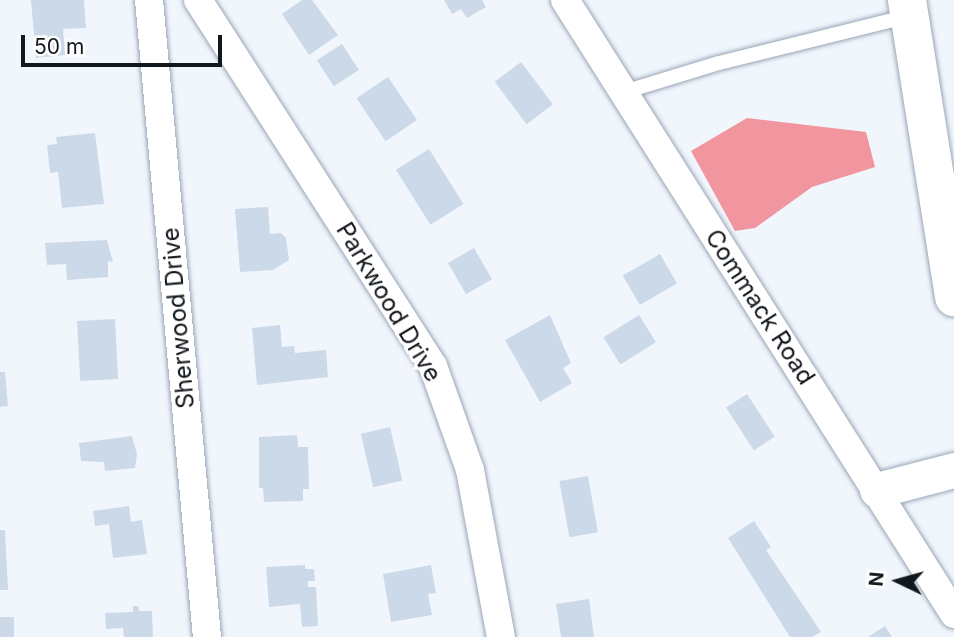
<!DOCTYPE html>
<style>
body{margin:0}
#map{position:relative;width:954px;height:637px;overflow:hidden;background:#f1f6fd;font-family:Inter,sans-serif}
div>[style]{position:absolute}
.forest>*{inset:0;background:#f1969f}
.building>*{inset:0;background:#ccd9e9;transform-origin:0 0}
.roads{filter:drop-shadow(0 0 2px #9aa6b6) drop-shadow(0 0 2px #9aa6b6)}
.service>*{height:14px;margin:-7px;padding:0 7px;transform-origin:7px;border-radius:7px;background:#fff}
.minor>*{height:28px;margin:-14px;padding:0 14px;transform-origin:14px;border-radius:14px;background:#fff}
.tertiary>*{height:35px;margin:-17.5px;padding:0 17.5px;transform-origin:17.5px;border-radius:17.5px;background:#fff}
.secondary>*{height:38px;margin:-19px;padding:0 19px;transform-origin:19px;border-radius:19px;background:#fff}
span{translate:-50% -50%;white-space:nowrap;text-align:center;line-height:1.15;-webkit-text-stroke:6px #fff;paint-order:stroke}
.street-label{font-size:24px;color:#12171c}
.north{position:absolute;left:863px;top:546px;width:70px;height:70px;-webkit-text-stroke:5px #fff;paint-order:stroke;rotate:275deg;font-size:19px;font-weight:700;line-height:28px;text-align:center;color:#12171c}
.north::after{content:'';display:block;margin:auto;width:24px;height:32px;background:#12171c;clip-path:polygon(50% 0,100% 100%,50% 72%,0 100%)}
.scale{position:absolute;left:21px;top:35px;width:201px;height:32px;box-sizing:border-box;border:4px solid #12171c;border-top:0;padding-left:9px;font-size:21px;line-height:24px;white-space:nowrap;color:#12171c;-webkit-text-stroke:5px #fff;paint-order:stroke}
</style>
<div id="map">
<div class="forest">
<div style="clip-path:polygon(747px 118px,866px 132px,875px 167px,812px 187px,755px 228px,735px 231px,691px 151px)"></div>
</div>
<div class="building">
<div style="clip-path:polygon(31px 0,84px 0,86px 28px,63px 29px,65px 55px,36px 58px)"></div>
<div style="clip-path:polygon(302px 0,312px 0,338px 35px,309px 55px,282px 14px)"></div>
<div style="clip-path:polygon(444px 0,482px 0,486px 7px,467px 18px,461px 9px,452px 14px)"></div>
<div style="left:342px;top:44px;width:31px;height:30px;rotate:57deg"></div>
<div style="left:521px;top:62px;width:53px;height:33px;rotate:53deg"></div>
<div style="left:388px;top:77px;width:52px;height:38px;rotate:56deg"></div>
<div style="clip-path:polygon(95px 133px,104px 204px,62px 208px,58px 172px,50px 173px,47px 145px,57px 144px,56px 137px)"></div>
<div style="left:429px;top:149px;width:65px;height:39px;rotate:58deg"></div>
<div style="clip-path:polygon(268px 207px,270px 234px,281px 233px,286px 238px,289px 260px,273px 270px,240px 272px,235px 209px)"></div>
<div style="clip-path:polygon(107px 240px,113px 262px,108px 261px,108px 277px,67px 280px,66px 264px,47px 265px,45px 243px)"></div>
<div style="left:474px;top:248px;width:36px;height:30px;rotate:60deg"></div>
<div style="left:660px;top:254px;width:34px;height:43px;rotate:60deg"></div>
<div style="clip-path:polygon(550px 315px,571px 363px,563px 368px,572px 383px,540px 402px,505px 340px)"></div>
<div style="left:639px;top:315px;width:32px;height:42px;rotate:58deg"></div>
<div style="left:115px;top:319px;width:60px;height:38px;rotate:87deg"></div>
<div style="clip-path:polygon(280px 325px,282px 347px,294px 346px,295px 353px,326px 350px,328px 377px,257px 385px,252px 328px)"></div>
<div style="clip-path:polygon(0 372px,5px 372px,8px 406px,0 407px)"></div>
<div style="left:747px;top:394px;width:51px;height:25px;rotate:57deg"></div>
<div style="left:390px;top:427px;width:55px;height:30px;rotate:77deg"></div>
<div style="clip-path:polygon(297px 435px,298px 447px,308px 447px,309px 489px,303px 489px,303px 501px,264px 502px,263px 488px,259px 488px,259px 437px)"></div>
<div style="clip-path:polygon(132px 436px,137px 454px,135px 468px,105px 471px,104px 462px,81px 461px,79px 443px)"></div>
<div style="left:588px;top:476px;width:57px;height:29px;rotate:80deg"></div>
<div style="clip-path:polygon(129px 506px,131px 522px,142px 520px,147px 554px,113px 558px,109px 524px,95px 526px,93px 511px)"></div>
<div style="clip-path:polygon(754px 521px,771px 547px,766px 550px,821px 632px,812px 637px,790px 637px,728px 538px)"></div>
<div style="clip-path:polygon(0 530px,5px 530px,8px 590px,0 590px)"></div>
<div style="clip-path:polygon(305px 565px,305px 569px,314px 569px,315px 581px,308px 581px,308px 587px,316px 587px,318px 626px,302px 627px,300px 604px,269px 607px,266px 567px)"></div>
<div style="clip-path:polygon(431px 565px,436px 593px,428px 594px,432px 615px,391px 622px,383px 574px)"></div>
<div style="clip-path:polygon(589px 599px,594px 637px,561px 637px,556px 604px)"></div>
<div style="clip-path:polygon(133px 606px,138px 606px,139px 611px,152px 611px,153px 637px,124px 637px,123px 628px,106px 629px,105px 613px,133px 612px)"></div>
<div style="left:0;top:617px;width:14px;height:20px"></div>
<div style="clip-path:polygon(885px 626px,892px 637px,868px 637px)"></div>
</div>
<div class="roads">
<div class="service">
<div style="left:624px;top:92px;width:99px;rotate:-17deg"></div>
<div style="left:719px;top:63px;width:196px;rotate:-13.9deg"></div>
</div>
<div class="minor">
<div style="left:149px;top:0;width:640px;rotate:84.8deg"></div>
<div style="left:198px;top:0;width:435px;rotate:57.3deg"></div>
<div style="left:433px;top:366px;width:110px;rotate:70.4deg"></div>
<div style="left:470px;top:470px;width:170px;rotate:79.5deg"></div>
<div style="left:565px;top:0;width:727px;rotate:57.64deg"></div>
</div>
<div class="tertiary">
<div style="left:877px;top:490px;width:80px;rotate:-14.6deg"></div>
</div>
<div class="secondary">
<div style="left:907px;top:0;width:301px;rotate:81deg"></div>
</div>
</div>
<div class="street-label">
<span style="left:389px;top:302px;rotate:59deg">Parkwood Drive</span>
<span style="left:760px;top:307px;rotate:57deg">Commack Road</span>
<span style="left:178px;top:318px;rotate:-95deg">Sherwood Drive</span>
</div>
<div class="north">N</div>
<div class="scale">50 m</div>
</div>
